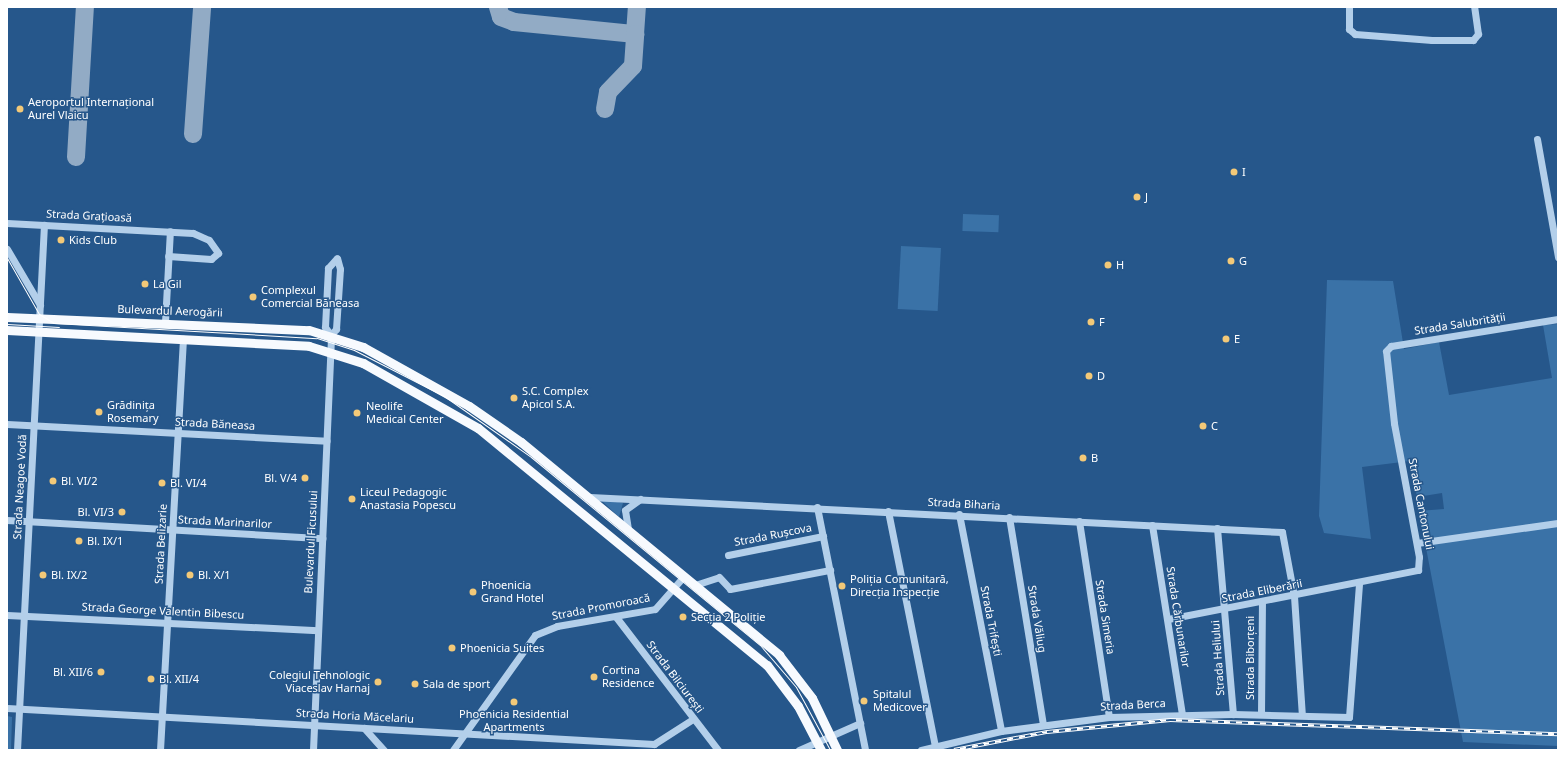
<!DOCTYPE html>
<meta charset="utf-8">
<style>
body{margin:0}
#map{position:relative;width:1565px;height:757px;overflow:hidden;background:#26578b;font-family:"Noto Sans",sans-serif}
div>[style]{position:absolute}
.green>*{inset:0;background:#3a72a7;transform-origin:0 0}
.taxiway>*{height:18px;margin:-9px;padding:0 9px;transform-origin:9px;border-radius:9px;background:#92abc5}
.minor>*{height:7px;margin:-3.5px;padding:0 3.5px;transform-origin:3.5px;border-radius:3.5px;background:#b3cfea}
.major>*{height:9px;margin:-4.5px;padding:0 4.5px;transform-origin:4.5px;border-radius:4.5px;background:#f7fafe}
.tram>*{height:1px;margin:-0.5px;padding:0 0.5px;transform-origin:0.5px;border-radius:0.5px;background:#fff}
.rail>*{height:3.5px;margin-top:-1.75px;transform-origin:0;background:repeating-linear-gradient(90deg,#26578b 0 6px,#fff 0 12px);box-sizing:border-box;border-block:1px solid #fff}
.major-bridge>*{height:9px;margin:-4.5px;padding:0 4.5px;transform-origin:4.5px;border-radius:4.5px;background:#f7fafe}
.dots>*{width:11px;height:11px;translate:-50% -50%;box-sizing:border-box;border:2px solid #26578b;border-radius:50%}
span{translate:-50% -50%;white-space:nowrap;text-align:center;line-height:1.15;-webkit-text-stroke:3px #26578b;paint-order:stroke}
.poi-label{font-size:11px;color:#fff}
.left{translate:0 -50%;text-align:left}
.right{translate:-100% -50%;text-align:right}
.street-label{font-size:11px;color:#fff}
.frame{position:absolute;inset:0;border:8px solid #fff;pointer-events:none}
</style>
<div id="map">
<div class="green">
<div style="left:963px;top:214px;width:36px;height:17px;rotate:2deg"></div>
<div style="left:901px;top:246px;width:40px;height:63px;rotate:3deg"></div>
<div style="clip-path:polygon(1327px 280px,1393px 281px,1404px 349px,1439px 342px,1449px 395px,1552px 378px,1543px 325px,1558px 324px,1558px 746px,1463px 742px,1419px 511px,1444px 509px,1442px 493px,1417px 497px,1410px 461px,1362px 467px,1371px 539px,1324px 533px,1319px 516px)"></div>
<div style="clip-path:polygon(603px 499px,623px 503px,619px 517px,602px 501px)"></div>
<div style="clip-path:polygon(7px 716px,12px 717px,11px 750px,7px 750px)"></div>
</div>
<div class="taxiway">
<div style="left:498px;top:7px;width:10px;rotate:73deg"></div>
<div style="left:501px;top:17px;width:14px;rotate:21deg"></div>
<div style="left:514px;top:22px;width:122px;rotate:5.7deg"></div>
<div style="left:635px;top:34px;width:27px;rotate:-86deg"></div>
<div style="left:605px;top:109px;width:17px;rotate:-80deg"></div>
<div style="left:608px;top:92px;width:36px;rotate:-46deg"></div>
<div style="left:633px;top:66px;width:32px;rotate:-86deg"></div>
<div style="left:193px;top:134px;width:127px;rotate:-85.9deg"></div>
<div style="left:76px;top:157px;width:150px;rotate:-86.6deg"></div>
</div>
<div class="minor">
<div style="left:1349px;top:7px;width:22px;rotate:90deg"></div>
<div style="left:1349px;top:29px;width:8px;rotate:40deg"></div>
<div style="left:1355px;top:34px;width:77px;rotate:4.5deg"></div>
<div style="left:1432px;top:40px;width:41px"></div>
<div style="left:1473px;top:40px;width:8px;rotate:-50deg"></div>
<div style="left:1478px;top:34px;width:27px;rotate:-98deg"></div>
<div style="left:1537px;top:139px;width:120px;rotate:79.9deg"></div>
<div style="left:7px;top:223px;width:186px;rotate:3.1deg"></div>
<div style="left:193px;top:233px;width:17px;rotate:24deg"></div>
<div style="left:209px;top:240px;width:16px;rotate:55deg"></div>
<div style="left:218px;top:253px;width:9px;rotate:139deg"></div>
<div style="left:211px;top:259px;width:43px;rotate:-176deg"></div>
<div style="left:7px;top:249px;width:65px;rotate:59.5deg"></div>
<div style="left:165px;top:322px;width:91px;rotate:-86.9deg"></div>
<div style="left:331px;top:335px;width:10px;rotate:-127deg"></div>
<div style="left:325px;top:327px;width:59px;rotate:-87.1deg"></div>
<div style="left:328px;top:268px;width:13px;rotate:-48deg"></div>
<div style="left:7px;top:424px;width:320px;rotate:3deg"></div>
<div style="left:590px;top:497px;width:693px;rotate:2.9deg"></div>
<div style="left:1282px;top:532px;width:65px;rotate:79.4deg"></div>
<div style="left:1294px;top:596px;width:119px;rotate:86.2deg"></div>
<div style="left:817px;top:507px;width:248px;rotate:78.8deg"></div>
<div style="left:888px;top:511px;width:240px;rotate:78.7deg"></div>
<div style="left:959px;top:514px;width:221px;rotate:79deg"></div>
<div style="left:1009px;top:517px;width:210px;rotate:80.7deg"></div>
<div style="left:7px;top:520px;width:316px;rotate:3.3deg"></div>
<div style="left:1079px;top:521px;width:198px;rotate:81.3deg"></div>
<div style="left:1152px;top:525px;width:191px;rotate:81deg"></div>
<div style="left:1217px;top:528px;width:187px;rotate:85.1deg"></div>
<div style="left:628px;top:529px;width:19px;rotate:-99deg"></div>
<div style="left:625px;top:510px;width:19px;rotate:-36deg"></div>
<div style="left:1417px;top:543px;width:142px;rotate:-8.1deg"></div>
<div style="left:728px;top:555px;width:97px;rotate:-11.3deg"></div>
<div style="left:695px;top:585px;width:25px;rotate:-18deg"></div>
<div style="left:719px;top:577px;width:16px;rotate:47deg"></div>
<div style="left:730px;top:589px;width:102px;rotate:-10.8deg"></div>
<div style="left:7px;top:615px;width:311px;rotate:2.8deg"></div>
<div style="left:616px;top:617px;width:168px;rotate:52.5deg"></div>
<div style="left:1168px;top:619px;width:255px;rotate:-11.1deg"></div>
<div style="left:1418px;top:570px;width:13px;rotate:-86deg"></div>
<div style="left:1419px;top:557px;width:136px;rotate:-100.6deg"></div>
<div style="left:1394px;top:423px;width:72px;rotate:-96.3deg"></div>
<div style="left:1386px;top:351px;width:7px;rotate:-45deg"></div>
<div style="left:1391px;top:346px;width:169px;rotate:-9.2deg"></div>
<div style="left:7px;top:708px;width:648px;rotate:3.18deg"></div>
<div style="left:654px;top:744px;width:46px;rotate:-32.7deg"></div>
<div style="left:1261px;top:714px;width:112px;rotate:-89.5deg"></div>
<div style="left:364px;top:728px;width:30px;rotate:48deg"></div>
<div style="left:17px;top:750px;width:526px;rotate:-87.06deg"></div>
<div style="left:160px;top:750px;width:412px;rotate:-86.8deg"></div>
<div style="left:313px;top:750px;width:415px;rotate:-87.5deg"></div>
<div style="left:331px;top:335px;width:8px;rotate:-50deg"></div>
<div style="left:336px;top:329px;width:60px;rotate:-86.2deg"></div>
<div style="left:340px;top:269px;width:11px;rotate:-105deg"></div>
<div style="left:453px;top:750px;width:141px;rotate:-54.5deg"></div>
<div style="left:535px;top:635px;width:24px;rotate:-22deg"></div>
<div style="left:557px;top:626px;width:99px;rotate:-9.8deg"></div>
<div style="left:655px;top:609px;width:44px;rotate:-48.7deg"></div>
<div style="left:799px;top:750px;width:67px;rotate:-23.9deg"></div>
<div style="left:921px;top:750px;width:82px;rotate:-13.4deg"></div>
<div style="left:1001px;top:731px;width:109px;rotate:-7.4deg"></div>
<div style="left:1109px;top:717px;width:124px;rotate:-1.4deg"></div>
<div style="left:1233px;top:714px;width:116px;rotate:1.5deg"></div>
<div style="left:1349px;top:717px;width:133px;rotate:-85.7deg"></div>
</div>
<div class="major">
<div style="left:7px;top:317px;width:302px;rotate:2.5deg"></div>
<div style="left:309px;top:330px;width:57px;rotate:17.5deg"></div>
<div style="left:363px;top:347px;width:121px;rotate:29.1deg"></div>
<div style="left:469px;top:406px;width:63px;rotate:34.7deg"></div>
<div style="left:521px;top:442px;width:335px;rotate:39.5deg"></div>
<div style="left:7px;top:330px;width:302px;rotate:3deg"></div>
<div style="left:309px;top:346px;width:57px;rotate:17.5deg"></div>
<div style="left:363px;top:363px;width:132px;rotate:29.5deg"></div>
<div style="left:478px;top:428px;width:374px;rotate:39.4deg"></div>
</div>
<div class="tram">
<div style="left:7px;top:258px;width:64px;rotate:60.3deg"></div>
<div style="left:39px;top:314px;width:17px;rotate:31deg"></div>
<div style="left:54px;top:323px;width:263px;rotate:3.3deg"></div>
<div style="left:317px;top:338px;width:39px;rotate:18deg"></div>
<div style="left:354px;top:350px;width:101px;rotate:27.1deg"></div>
<div style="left:444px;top:396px;width:106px;rotate:35deg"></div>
<div style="left:531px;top:457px;width:296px;rotate:39.4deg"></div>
<div style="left:760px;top:645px;width:55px;rotate:49.4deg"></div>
<div style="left:796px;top:687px;width:72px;rotate:61.6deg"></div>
<div style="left:7px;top:324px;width:52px;rotate:3.3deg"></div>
</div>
<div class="rail">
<div style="left:954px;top:750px;width:95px;rotate:-11deg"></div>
<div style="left:1047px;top:732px;width:124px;rotate:-5.6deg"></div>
<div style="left:1170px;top:720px;width:388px;rotate:2.1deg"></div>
</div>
<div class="major-bridge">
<div style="left:779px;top:655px;width:54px;rotate:52.5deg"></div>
<div style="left:812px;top:698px;width:58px;rotate:64.3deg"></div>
<div style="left:767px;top:665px;width:51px;rotate:52.9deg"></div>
<div style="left:798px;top:706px;width:50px;rotate:62.4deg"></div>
</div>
<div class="dots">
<div style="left:20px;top:109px;background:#f3c978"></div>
<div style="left:1234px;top:172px;background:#f3c978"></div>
<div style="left:1137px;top:197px;background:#f3c978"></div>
<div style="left:61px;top:240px;background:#f3c978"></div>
<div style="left:1231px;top:261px;background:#f3c978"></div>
<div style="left:1108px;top:265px;background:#f3c978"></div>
<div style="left:145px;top:284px;background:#f3c978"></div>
<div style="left:253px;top:297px;background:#f3c978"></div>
<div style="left:1091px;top:322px;background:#f3c978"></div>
<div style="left:1226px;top:339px;background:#f3c978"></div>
<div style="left:1089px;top:376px;background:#f3c978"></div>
<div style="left:514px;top:398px;background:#f3c978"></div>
<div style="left:99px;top:412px;background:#f3c978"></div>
<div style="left:357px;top:413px;background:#f3c978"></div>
<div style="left:1203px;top:426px;background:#f3c978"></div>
<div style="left:1083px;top:458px;background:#f3c978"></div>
<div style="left:305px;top:478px;background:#f3c978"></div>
<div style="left:53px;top:481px;background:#f3c978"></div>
<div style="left:162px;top:483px;background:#f3c978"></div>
<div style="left:352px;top:499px;background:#f3c978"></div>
<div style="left:122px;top:512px;background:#f3c978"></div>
<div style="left:79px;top:541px;background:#f3c978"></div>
<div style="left:43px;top:575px;background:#f3c978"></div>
<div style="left:190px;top:575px;background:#f3c978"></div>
<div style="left:842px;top:586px;background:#f3c978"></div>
<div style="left:473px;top:592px;background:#f3c978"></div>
<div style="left:683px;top:617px;background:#f3c978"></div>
<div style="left:452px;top:648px;background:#f3c978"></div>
<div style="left:101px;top:672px;background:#f3c978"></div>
<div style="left:594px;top:677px;background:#f3c978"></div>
<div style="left:151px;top:679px;background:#f3c978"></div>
<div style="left:378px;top:682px;background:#f3c978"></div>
<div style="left:415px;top:684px;background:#f3c978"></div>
<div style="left:864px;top:701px;background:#f3c978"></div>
<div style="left:514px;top:702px;background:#f3c978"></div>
</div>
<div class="poi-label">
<span class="left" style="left:28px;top:109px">Aeroportul Internațional<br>Aurel Vlaicu</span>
<span class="left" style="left:1242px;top:172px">I</span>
<span class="left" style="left:1145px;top:197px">J</span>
<span class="left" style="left:69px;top:240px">Kids Club</span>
<span class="left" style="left:1239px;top:261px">G</span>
<span class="left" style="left:1116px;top:265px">H</span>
<span class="left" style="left:153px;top:284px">La Gil</span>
<span class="left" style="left:261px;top:297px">Complexul<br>Comercial Băneasa</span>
<span class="left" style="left:1099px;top:322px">F</span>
<span class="left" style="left:1234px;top:339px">E</span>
<span class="left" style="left:1097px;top:376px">D</span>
<span class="left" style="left:522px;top:398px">S.C. Complex<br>Apicol S.A.</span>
<span class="left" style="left:107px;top:412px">Grădinița<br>Rosemary</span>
<span class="left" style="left:366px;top:413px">Neolife<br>Medical Center</span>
<span class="left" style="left:1211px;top:426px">C</span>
<span class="left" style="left:1091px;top:458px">B</span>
<span class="right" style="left:297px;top:478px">Bl. V/4</span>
<span class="left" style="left:61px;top:481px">Bl. VI/2</span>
<span class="left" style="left:170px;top:483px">Bl. VI/4</span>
<span class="left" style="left:360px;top:499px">Liceul Pedagogic<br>Anastasia Popescu</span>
<span class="right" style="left:114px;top:512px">Bl. VI/3</span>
<span class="left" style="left:87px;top:541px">Bl. IX/1</span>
<span class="left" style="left:51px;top:575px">Bl. IX/2</span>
<span class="left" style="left:198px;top:575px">Bl. X/1</span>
<span class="left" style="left:850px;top:586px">Poliția Comunitară,<br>Direcția Inspecție</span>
<span class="left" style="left:481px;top:592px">Phoenicia<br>Grand Hotel</span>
<span class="left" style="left:691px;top:617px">Secția 2 Poliție</span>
<span class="left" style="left:460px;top:648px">Phoenicia Suites</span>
<span class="left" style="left:602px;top:677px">Cortina<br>Residence</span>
<span class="right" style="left:93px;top:672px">Bl. XII/6</span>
<span class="right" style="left:370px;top:682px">Colegiul Tehnologic<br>Viaceslav Harnaj</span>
<span class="left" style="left:159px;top:679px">Bl. XII/4</span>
<span class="left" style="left:423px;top:684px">Sala de sport</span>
<span class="left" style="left:873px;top:701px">Spitalul<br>Medicover</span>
<span style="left:514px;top:721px">Phoenicia Residential<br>Apartments</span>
</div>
<div class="street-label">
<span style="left:89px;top:216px;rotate:3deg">Strada Grațioasă</span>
<span style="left:170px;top:311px;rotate:2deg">Bulevardul Aerogării</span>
<span style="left:1460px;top:324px;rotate:-9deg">Strada Salubrității</span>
<span style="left:215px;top:424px;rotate:3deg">Strada Băneasa</span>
<span style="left:20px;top:487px;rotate:-87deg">Strada Neagoe Vodă</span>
<span style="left:964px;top:504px;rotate:3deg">Strada Biharia</span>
<span style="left:1421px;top:504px;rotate:79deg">Strada Cantonului</span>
<span style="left:225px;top:522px;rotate:3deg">Strada Marinarilor</span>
<span style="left:773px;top:535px;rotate:-11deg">Strada Rușcova</span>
<span style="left:311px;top:542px;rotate:-87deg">Bulevardul Ficusului</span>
<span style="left:161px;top:544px;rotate:-87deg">Strada Belizarie</span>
<span style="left:1262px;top:591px;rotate:-11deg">Strada Eliberării</span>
<span style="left:601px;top:607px;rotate:-11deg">Strada Promoroacă</span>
<span style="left:163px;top:611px;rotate:3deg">Strada George Valentin Bibescu</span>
<span style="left:1105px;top:617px;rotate:81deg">Strada Simeria</span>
<span style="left:1178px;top:617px;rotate:81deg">Strada Cărbunarilor</span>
<span style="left:1037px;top:619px;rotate:81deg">Strada Văliug</span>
<span style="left:991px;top:621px;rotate:79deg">Strada Trifești</span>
<span style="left:1218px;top:658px;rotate:-94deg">Strada Heliului</span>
<span style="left:1250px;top:658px;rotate:-90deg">Strada Biborțeni</span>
<span style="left:675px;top:677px;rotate:53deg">Strada Bilciurești</span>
<span style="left:1133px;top:705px;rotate:-3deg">Strada Berca</span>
<span style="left:355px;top:716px;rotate:3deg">Strada Horia Măcelariu</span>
</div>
<div class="frame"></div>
</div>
